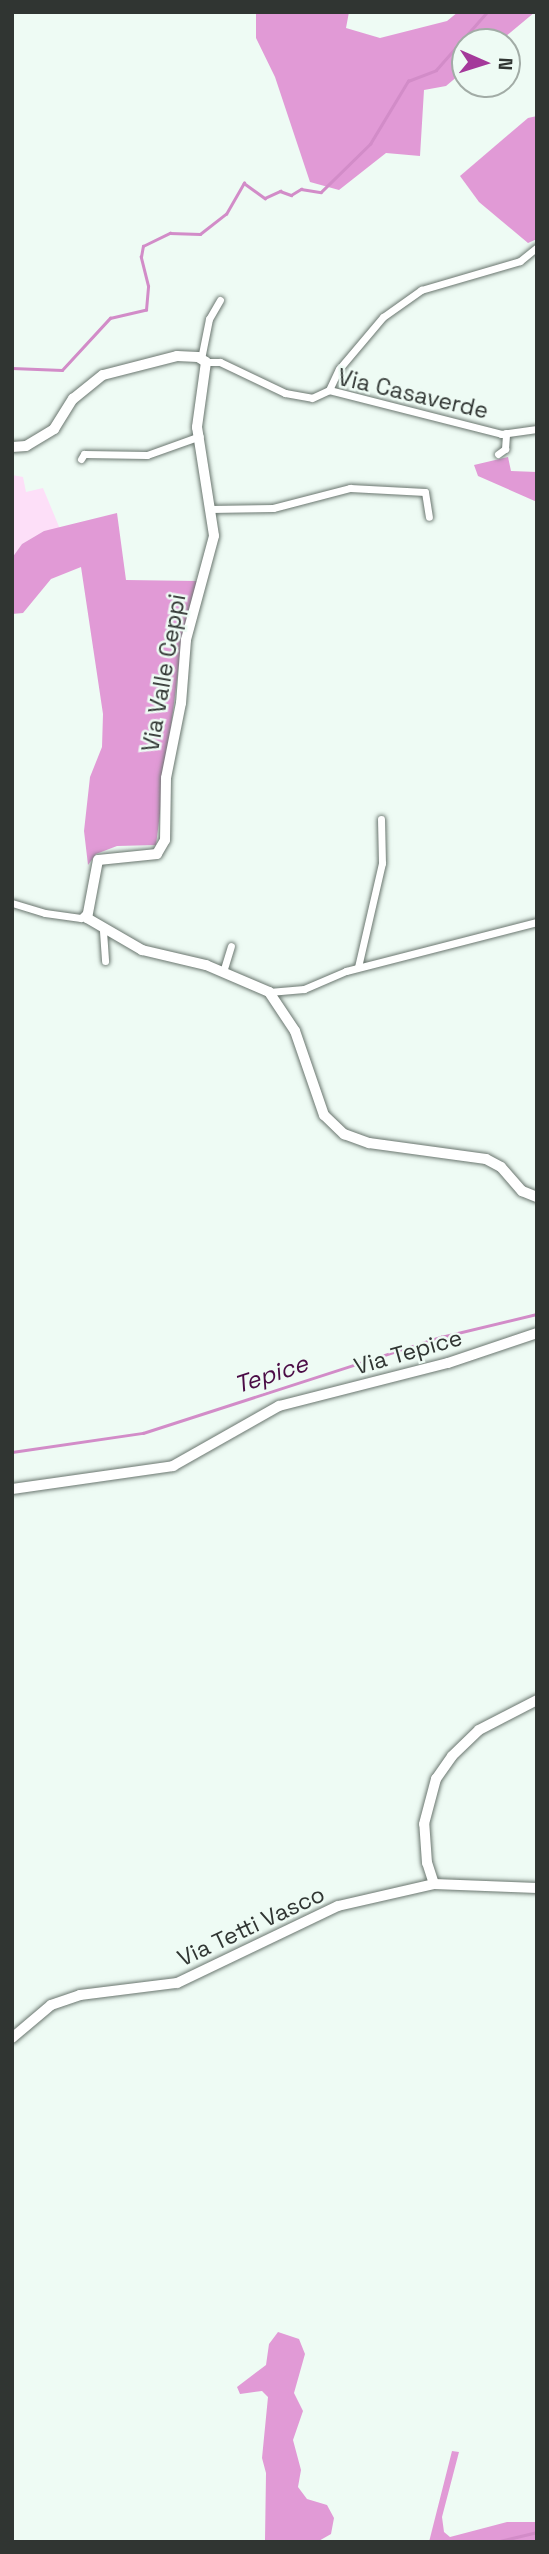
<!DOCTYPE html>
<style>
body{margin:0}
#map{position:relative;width:549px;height:2554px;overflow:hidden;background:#eefbf4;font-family:"Space Grotesk",sans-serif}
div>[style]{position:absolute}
.green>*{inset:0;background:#fddff8}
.forest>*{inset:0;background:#e19ad6}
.stream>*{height:2.5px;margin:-1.25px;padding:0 1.25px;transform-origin:1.25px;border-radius:1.25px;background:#d28cc8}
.roads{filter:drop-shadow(0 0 2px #6a766f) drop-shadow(0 0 2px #6a766f)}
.street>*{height:7px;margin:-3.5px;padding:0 3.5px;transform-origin:3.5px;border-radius:3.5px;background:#fff}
.secondary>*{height:10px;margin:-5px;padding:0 5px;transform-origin:5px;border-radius:5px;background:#fff}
span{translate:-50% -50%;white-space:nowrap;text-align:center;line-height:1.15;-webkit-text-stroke:5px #eefbf4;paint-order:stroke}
.street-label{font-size:23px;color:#303532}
.water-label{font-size:24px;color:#4b0c46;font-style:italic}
.frame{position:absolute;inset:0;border:14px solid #303532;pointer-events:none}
.north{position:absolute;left:451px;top:28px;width:70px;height:70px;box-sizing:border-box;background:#eefbf4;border:2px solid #a2aca6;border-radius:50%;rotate:93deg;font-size:19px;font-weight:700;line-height:28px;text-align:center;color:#303532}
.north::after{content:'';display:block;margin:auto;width:24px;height:32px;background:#a4399a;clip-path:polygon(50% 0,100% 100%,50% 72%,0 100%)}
</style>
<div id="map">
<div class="green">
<div style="clip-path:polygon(12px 475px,23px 477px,26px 492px,43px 488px,60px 529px,44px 531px,22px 544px,12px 558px)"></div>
</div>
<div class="forest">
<div style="clip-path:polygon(256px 12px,349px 12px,346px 28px,380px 38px,447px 21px,458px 12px,535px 12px,499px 42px,465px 42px,465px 70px,446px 86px,424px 90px,420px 156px,386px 153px,339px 190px,310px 182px,275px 77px,256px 38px)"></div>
<div style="clip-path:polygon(537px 116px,537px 239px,528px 243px,479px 202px,460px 176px,528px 118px)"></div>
<div style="clip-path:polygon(508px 457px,511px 471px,537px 472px,537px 502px,478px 476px,474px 465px)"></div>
<div style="clip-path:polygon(117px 513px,126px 580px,197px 581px,182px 640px,156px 845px,117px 846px,96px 854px,88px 865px,84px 831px,90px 777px,102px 747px,103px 714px,81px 567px,51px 579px,23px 613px,12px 614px,12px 558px,22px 544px,44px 531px)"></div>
<div style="clip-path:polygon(278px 2332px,299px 2339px,305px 2354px,294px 2393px,303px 2411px,293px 2440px,301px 2470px,298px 2487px,307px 2499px,327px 2505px,334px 2518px,331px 2534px,317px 2542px,265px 2540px,266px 2473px,262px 2458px,268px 2397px,262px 2391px,240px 2394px,237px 2387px,266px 2365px,269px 2344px)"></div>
<div style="clip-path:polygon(452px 2451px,459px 2452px,442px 2517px,444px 2532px,450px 2537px,507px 2522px,537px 2522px,537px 2542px,429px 2542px)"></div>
</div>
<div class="stream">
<div style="left:12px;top:368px;width:50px;rotate:2.3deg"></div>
<div style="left:62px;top:370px;width:71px;rotate:-47.3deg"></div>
<div style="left:110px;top:318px;width:37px;rotate:-13deg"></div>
<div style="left:146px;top:310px;width:24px;rotate:-85deg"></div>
<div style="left:148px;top:286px;width:30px;rotate:-104deg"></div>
<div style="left:141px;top:257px;width:11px;rotate:-80deg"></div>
<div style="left:143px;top:246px;width:30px;rotate:-26deg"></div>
<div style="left:170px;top:233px;width:30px;rotate:2deg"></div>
<div style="left:200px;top:234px;width:33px;rotate:-38deg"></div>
<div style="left:226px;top:214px;width:36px;rotate:-60deg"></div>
<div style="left:244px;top:183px;width:26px;rotate:36deg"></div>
<div style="left:265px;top:198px;width:17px;rotate:-25deg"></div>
<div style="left:280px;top:191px;width:12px;rotate:20deg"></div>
<div style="left:291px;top:195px;width:12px;rotate:-31deg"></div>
<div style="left:301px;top:189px;width:20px;rotate:9deg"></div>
<div style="left:321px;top:192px;width:69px;rotate:-44.4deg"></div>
<div style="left:370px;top:144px;width:74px;rotate:-58.9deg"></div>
<div style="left:408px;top:81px;width:30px;rotate:-21deg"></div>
<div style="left:436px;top:70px;width:77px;rotate:-48.7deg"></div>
<div style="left:12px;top:1452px;width:132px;rotate:-8.3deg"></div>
<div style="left:143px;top:1433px;width:313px;rotate:-17.9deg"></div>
<div style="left:441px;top:1337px;width:99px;rotate:-13.5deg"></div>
<div style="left:496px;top:2542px;width:42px;rotate:-13.7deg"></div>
</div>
<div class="roads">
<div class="street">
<div style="left:201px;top:359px;width:41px;rotate:-78.7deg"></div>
<div style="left:209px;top:319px;width:22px;rotate:-60deg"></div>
<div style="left:206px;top:362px;width:14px"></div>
<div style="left:220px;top:362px;width:72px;rotate:25.5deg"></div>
<div style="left:285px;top:393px;width:27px;rotate:10deg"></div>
<div style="left:312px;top:398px;width:19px;rotate:-25deg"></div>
<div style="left:329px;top:390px;width:178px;rotate:14.3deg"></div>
<div style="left:501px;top:434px;width:36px;rotate:-8deg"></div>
<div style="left:329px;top:390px;width:23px;rotate:-65deg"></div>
<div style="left:339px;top:369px;width:68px;rotate:-49.8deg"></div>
<div style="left:383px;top:317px;width:47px;rotate:-35.4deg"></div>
<div style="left:421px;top:290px;width:103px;rotate:-16.3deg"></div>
<div style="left:520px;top:261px;width:22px;rotate:-39deg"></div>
<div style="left:498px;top:454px;width:9px;rotate:-36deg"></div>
<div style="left:505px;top:449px;width:16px;rotate:-86deg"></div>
<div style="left:81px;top:459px;width:6px;rotate:-59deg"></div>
<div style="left:84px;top:454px;width:63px;rotate:0.9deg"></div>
<div style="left:147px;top:455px;width:56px;rotate:-19.7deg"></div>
<div style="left:210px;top:509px;width:63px;rotate:-0.9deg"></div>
<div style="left:273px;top:508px;width:80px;rotate:-14.6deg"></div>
<div style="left:350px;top:488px;width:75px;rotate:3.1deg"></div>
<div style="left:425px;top:492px;width:25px;rotate:81deg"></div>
<div style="left:12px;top:903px;width:34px;rotate:17deg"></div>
<div style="left:45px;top:913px;width:36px;rotate:8deg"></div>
<div style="left:81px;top:918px;width:7px;rotate:-45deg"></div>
<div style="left:103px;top:931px;width:30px;rotate:86deg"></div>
<div style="left:358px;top:967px;width:107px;rotate:-77deg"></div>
<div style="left:382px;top:863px;width:44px;rotate:-91.3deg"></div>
<div style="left:223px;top:972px;width:27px;rotate:-73deg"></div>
<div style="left:269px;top:992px;width:35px;rotate:-5deg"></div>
<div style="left:304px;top:989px;width:46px;rotate:-23.2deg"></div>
<div style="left:346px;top:971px;width:197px;rotate:-14.4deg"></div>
</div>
<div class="secondary">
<div style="left:12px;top:447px;width:14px;rotate:-4deg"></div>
<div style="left:26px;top:446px;width:33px;rotate:-31deg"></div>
<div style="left:54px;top:429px;width:36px;rotate:-58deg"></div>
<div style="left:73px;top:399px;width:38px;rotate:-39deg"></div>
<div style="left:103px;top:375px;width:76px;rotate:-14.4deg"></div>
<div style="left:177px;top:356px;width:21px;rotate:3deg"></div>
<div style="left:198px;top:357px;width:9px;rotate:32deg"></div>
<div style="left:206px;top:362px;width:66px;rotate:97.9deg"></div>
<div style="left:197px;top:427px;width:110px;rotate:81.1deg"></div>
<div style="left:214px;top:536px;width:108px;rotate:105.1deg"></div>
<div style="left:186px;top:640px;width:63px;rotate:94.5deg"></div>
<div style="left:181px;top:703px;width:76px;rotate:101.3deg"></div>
<div style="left:166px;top:778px;width:62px;rotate:90.9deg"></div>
<div style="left:165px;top:840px;width:16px;rotate:120deg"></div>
<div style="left:157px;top:854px;width:59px;rotate:174.2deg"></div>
<div style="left:98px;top:860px;width:59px;rotate:100.7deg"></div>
<div style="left:87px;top:918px;width:64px;rotate:30.2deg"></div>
<div style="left:142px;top:950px;width:66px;rotate:13.2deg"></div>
<div style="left:206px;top:965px;width:69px;rotate:23.2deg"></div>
<div style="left:269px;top:992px;width:47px;rotate:56.3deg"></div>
<div style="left:295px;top:1031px;width:89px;rotate:71deg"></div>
<div style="left:324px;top:1115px;width:28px;rotate:44deg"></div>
<div style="left:344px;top:1134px;width:27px;rotate:20deg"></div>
<div style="left:369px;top:1143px;width:118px;rotate:7.8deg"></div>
<div style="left:486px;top:1159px;width:17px;rotate:28deg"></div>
<div style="left:501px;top:1167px;width:32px;rotate:49deg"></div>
<div style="left:522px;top:1191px;width:16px;rotate:22deg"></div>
<div style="left:12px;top:1489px;width:163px;rotate:-8.1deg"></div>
<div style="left:173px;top:1466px;width:122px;rotate:-29.5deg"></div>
<div style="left:279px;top:1406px;width:174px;rotate:-14.3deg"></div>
<div style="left:448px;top:1363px;width:94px;rotate:-18.6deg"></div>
<div style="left:434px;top:1884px;width:22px;rotate:-108deg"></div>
<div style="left:427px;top:1863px;width:39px;rotate:-94deg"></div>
<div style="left:424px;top:1824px;width:47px;rotate:-75.1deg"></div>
<div style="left:436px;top:1779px;width:28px;rotate:-55deg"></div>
<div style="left:452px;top:1756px;width:37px;rotate:-44deg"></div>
<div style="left:479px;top:1730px;width:65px;rotate:-27.3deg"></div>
<div style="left:12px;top:2038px;width:51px;rotate:-40.2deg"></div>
<div style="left:51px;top:2005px;width:31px;rotate:-19deg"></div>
<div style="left:80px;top:1995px;width:98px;rotate:-7.1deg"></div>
<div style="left:177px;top:1983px;width:178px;rotate:-25.6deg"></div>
<div style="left:338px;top:1906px;width:98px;rotate:-12.9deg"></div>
<div style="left:434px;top:1884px;width:103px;rotate:2.2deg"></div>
</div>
</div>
<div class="street-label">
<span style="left:413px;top:394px;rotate:13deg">Via Casaverde</span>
<span style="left:164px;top:673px;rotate:-80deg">Via Valle Ceppi</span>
<span style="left:408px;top:1352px;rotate:-16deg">Via Tepice</span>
<span style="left:251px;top:1926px;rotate:-25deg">Via Tetti Vasco</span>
</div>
<div class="water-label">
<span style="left:271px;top:1374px;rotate:-18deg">Tepice</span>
</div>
<div class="frame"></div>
<div class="north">N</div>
</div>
